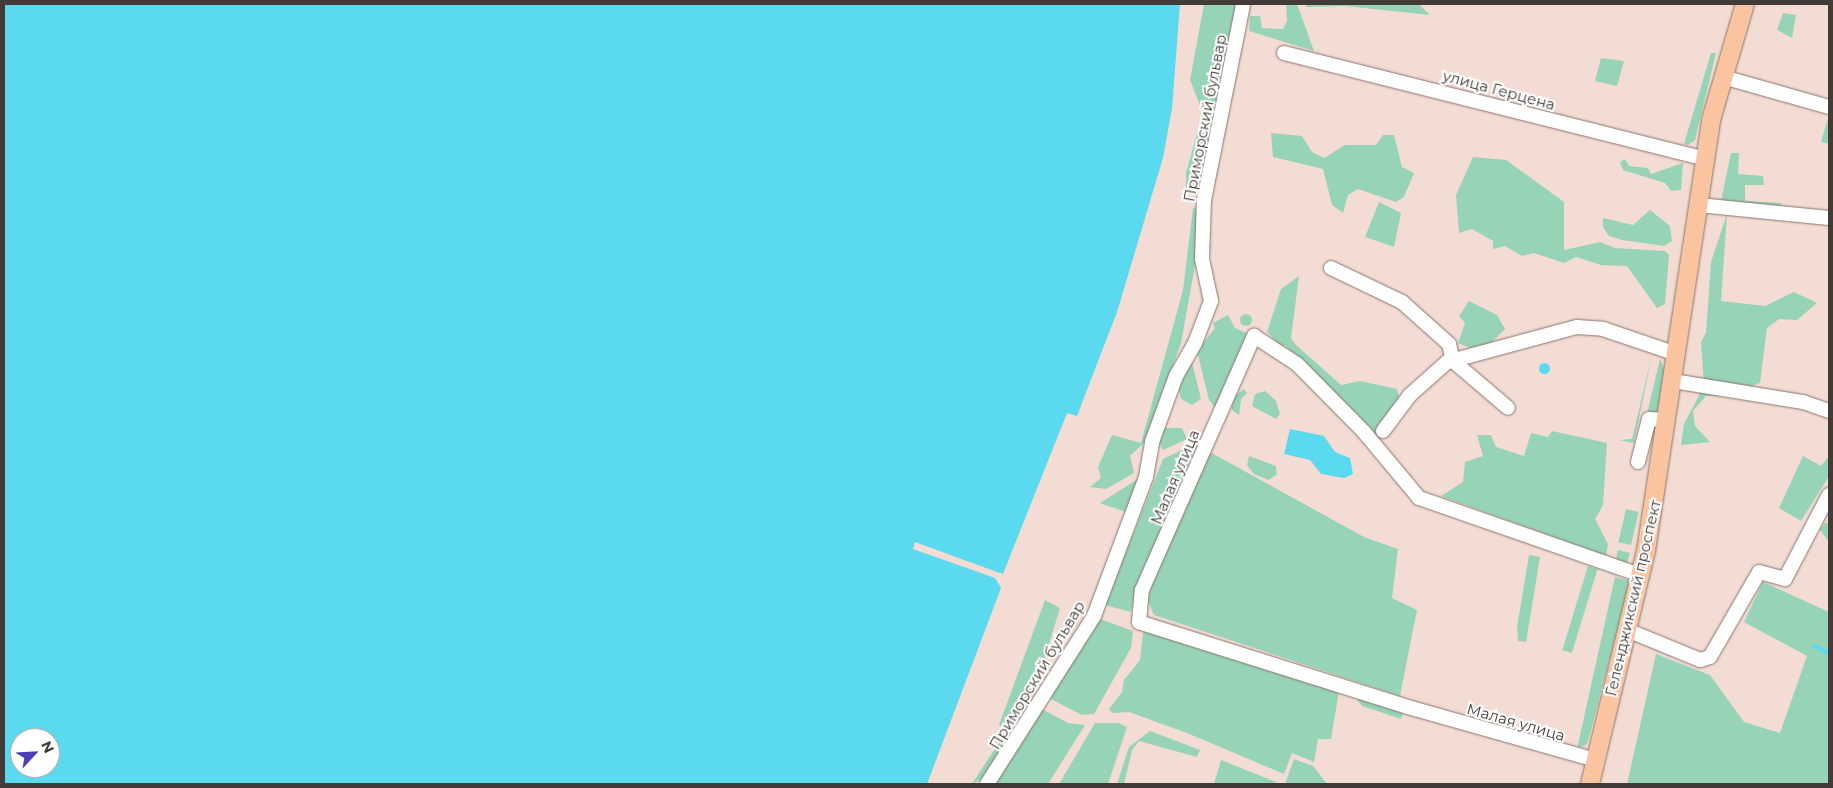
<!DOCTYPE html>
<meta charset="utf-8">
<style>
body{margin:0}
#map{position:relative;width:1833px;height:788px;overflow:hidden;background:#f3dcd3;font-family:Montserrat,sans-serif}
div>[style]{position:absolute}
.green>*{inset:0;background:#97d4b7;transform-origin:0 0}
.round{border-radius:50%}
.water>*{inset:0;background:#5bd9ef}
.pier>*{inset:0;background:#f3dcd3}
.stream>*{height:4px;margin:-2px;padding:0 2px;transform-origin:2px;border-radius:2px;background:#5bd9ef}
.roads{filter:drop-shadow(0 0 1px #88756c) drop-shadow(0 0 1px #88756c)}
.minor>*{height:14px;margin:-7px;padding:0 7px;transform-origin:7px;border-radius:7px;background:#fff}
.major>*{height:18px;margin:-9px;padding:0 9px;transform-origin:9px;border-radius:9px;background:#fac4a1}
span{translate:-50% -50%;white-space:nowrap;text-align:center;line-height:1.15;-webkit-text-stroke:4px #fff;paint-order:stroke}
.street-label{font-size:15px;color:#433b37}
.frame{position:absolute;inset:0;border:5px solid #433b37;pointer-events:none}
.north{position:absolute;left:10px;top:728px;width:50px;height:50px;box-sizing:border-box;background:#fff;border:1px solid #b4b1af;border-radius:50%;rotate:65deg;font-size:14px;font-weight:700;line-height:20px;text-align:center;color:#433b37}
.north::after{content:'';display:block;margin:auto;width:18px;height:22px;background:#4b3fb6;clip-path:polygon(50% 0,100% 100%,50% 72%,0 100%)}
</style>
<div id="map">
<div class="green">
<div style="clip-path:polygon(1204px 4px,1238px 4px,1220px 80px,1207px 99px,1217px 97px,1199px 193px,1193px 194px,1186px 191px,1186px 173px,1203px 113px,1190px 80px)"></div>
<div style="clip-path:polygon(1286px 4px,1297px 4px,1314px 51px,1249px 31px,1250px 16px,1260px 16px,1262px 28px,1283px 29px,1287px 21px)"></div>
<div style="clip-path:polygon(1306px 4px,1419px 4px,1430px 15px,1345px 6px,1306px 7px)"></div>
<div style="clip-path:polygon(1783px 13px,1796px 15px,1792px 38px,1777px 30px)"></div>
<div style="clip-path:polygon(1711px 53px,1716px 53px,1695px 140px,1688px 145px,1684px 144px)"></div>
<div style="clip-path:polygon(1601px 58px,1624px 61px,1617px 86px,1595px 81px)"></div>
<div style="clip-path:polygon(1829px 115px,1829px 144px,1821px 142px)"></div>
<div style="clip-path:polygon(1271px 133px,1302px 136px,1312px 152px,1324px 158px,1345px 145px,1376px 145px,1383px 135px,1394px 135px,1402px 167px,1414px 173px,1404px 197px,1396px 202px,1358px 189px,1348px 195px,1343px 213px,1332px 205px,1323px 169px,1273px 157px)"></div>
<div style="clip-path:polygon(1731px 153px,1739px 153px,1738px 174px,1763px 176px,1764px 185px,1745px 185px,1745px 201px,1781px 203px,1781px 208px,1721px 201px)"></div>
<div style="clip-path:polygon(1473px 157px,1506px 160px,1564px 202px,1564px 250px,1600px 242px,1615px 248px,1665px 251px,1669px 255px,1665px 304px,1657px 308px,1627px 266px,1601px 265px,1576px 257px,1564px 263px,1534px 253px,1522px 256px,1505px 246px,1493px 249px,1493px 241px,1472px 229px,1459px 233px,1456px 195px)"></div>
<div style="clip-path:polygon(1625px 159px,1629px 166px,1648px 168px,1651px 174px,1683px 163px,1681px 190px,1671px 191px,1665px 183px,1623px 170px,1620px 162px)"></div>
<div style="clip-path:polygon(1379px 202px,1401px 213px,1394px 247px,1365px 237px)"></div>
<div style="clip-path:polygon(1193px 208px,1198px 209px,1196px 260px,1181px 343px,1146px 441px,1130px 456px,1134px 473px,1106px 489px,1090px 487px,1101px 478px,1098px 467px,1112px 435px,1141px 443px,1183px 290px)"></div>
<div style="clip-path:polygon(1650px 210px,1670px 226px,1672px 241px,1664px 246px,1622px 240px,1609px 236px,1603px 227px,1603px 218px,1633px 225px)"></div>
<div style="clip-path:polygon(1727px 214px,1721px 301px,1765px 306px,1794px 292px,1817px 303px,1797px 320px,1779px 319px,1767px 328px,1760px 383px,1724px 396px,1706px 396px,1693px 411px,1695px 426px,1710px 442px,1681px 445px,1684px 424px,1704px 386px,1701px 342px,1706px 333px,1711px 262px)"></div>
<div style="clip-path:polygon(1299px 276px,1291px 338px,1296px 345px,1341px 385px,1360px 381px,1397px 389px,1400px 401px,1377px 433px,1371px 434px,1285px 345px,1281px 347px,1267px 332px,1281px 289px)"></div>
<div style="clip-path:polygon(1469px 301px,1497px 315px,1505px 329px,1482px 352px,1458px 343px,1465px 323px,1459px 316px)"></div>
<div class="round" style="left:1240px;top:314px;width:12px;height:12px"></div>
<div style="clip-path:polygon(1228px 315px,1235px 328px,1251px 335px,1217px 410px,1209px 400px,1197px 351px,1215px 328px,1213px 323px)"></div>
<div style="clip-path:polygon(1652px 355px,1634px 443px,1619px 440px,1632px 439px)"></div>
<div style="clip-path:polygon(1191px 358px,1201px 399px,1192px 405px,1181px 399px,1179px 390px)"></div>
<div style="clip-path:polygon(1660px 359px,1664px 368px,1661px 411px,1647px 414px)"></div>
<div style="clip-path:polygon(1244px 389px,1247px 393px,1241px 399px,1239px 415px,1232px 410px,1232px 398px)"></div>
<div style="clip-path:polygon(1265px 391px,1276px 401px,1280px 414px,1276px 419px,1252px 406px,1255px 394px)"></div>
<div style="clip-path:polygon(1164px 428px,1182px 428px,1187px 439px,1163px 450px,1159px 442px)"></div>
<div style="clip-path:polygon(1552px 431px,1607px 443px,1603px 505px,1595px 519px,1608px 544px,1606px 556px,1441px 496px,1463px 482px,1465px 462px,1483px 456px,1477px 435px,1491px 435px,1496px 447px,1524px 456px,1531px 433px,1548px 437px)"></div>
<div style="clip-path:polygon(1203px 440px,1130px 612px,1105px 605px,1163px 459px)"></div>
<div style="clip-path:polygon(1208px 451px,1364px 537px,1398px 549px,1392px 598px,1417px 610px,1400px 696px,1154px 615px,1148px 601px,1151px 585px)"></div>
<div style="clip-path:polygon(1249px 456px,1276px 466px,1277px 474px,1269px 480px,1254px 474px,1247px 465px)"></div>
<div style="clip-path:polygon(1803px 456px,1821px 466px,1829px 456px,1829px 476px,1801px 521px,1779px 508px)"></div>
<div style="clip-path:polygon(1138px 479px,1126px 512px,1100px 503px)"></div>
<div style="left:1626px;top:509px;width:13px;height:34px;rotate:13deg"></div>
<div style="clip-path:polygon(1825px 523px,1829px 524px,1829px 542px,1820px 530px)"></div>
<div style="clip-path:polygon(1618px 550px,1630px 553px,1627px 563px,1615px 562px)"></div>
<div style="clip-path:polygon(1529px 555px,1540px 557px,1526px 642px,1518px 641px,1517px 627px)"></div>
<div style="left:1588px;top:566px;width:10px;height:88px;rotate:17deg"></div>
<div style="clip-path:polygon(1615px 577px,1630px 581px,1590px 734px,1587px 744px,1577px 749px)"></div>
<div style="clip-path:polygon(1763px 582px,1829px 612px,1829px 784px,1627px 784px,1656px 654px,1710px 675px,1744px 722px,1780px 733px,1807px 656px,1744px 622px)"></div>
<div style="clip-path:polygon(1045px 600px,1060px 608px,1039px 677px,1018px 721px,1006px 730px,999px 725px)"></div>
<div style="clip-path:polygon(1100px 619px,1133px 631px,1131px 648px,1094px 714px,1082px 715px,1045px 696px)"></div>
<div style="clip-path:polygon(1150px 629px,1339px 691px,1331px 739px,1318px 739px,1314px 762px,1292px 753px,1284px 774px,1187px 733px,1129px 712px,1112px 713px,1109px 709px,1122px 692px,1124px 680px,1140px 660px,1143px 633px)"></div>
<div style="clip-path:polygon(1356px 698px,1404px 711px,1401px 719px,1362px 706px)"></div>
<div style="clip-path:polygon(1040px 708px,1068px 723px,1085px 725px,1048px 784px,994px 784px)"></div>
<div style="clip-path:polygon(1095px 723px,1118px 723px,1127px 727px,1108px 784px,1059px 784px)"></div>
<div style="clip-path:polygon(1150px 731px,1200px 750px,1197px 757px,1139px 741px,1132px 750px,1124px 784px,1117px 784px,1129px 747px)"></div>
<div style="clip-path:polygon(1005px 733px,1010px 737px,984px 778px,972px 784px)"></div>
<div style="clip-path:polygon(1294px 759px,1313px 766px,1327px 784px,1285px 784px)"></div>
<div style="clip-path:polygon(1221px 760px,1276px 782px,1275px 784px,1214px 784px)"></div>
</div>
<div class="water">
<div style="clip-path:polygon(evenodd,4px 4px,1180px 4px,1172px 108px,1163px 158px,1117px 312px,1077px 416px,1067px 413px,1003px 574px,997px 572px,995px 578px,1001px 588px,927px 784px,4px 784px,4px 4px,20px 738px,50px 738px,50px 768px,20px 768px,20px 738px)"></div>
<div class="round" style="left:1538.5px;top:362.5px;width:11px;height:11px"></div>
<div style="clip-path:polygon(1290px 429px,1324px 436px,1335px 452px,1350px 458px,1353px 474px,1344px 478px,1321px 474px,1310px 460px,1284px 454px)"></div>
</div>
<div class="pier">
<div style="clip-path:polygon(915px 542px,997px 572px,1006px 575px,999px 575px,998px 579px,913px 549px)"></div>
</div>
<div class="stream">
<div style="left:1814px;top:646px;width:17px;rotate:25deg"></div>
</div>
<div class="roads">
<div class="minor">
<div style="left:1284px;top:53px;width:434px;rotate:14.1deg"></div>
<div style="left:1723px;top:77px;width:110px;rotate:15.8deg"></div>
<div style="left:1698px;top:205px;width:132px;rotate:5.7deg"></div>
<div style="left:1331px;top:268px;width:79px;rotate:25.6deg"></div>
<div style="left:1402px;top:302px;width:63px;rotate:41.8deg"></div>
<div style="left:1449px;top:344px;width:17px;rotate:77deg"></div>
<div style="left:1453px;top:361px;width:72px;rotate:40.5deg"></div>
<div style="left:1673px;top:381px;width:132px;rotate:9.2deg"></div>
<div style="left:1803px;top:402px;width:28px;rotate:19deg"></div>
<div style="left:1383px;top:431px;width:45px;rotate:-53.1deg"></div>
<div style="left:1410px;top:395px;width:50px;rotate:-41.7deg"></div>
<div style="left:1447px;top:362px;width:135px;rotate:-15.1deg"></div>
<div style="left:1577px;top:327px;width:26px;rotate:4deg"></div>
<div style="left:1603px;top:329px;width:78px;rotate:18.7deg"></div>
<div style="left:1638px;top:462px;width:44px;rotate:-75.7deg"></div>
<div style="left:1649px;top:419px;width:18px;rotate:3deg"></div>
<div style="left:1627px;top:630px;width:79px;rotate:22.3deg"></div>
<div style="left:1700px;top:660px;width:10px;rotate:-17deg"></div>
<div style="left:1710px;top:657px;width:98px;rotate:-60deg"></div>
<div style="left:1759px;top:572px;width:27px;rotate:15deg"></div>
<div style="left:1785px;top:579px;width:95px;rotate:-62.4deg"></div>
<div style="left:1596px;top:760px;width:195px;rotate:-164.3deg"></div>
<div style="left:1408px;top:707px;width:282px;rotate:-162.5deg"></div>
<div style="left:1139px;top:622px;width:32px;rotate:-85deg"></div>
<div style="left:1142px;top:590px;width:278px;rotate:-66.2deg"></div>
<div style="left:1254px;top:336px;width:51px;rotate:33.1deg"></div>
<div style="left:1297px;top:364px;width:95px;rotate:45.4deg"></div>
<div style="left:1364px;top:432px;width:86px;rotate:50.2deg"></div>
<div style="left:1419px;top:498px;width:234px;rotate:19.2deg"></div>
<div style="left:987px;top:784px;width:199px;rotate:-57.5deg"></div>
<div style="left:1094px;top:616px;width:148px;rotate:-69.5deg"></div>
<div style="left:1146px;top:477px;width:36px;rotate:-80deg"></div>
<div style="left:1152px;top:442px;width:70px;rotate:-70deg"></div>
<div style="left:1176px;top:376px;width:38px;rotate:-60deg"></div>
<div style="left:1195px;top:343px;width:45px;rotate:-69.1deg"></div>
<div style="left:1211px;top:301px;width:43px;rotate:-102.1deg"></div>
<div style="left:1202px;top:259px;width:59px;rotate:-88.1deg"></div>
<div style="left:1204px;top:200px;width:200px;rotate:-78.7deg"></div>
</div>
<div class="major">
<div style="left:1590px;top:784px;width:240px;rotate:-76.5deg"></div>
<div style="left:1646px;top:551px;width:436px;rotate:-81.4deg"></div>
<div style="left:1711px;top:120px;width:121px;rotate:-73.7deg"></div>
</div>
</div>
<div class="street-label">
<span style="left:1499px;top:90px;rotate:15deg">улица Герцена</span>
<span style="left:1205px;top:118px;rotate:-79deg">Приморский бульвар</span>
<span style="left:1175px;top:477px;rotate:-67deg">Малая улица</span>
<span style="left:1633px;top:598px;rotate:-77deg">Геленджикский проспект</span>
<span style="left:1037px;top:675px;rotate:-59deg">Приморский бульвар</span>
<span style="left:1516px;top:722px;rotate:16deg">Малая улица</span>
</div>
<div class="frame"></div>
<div class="north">N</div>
</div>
